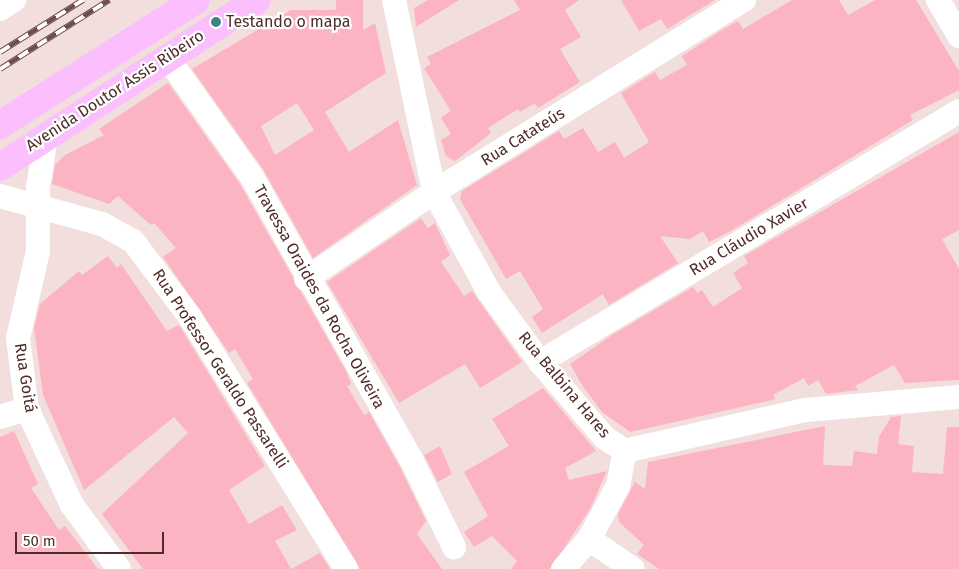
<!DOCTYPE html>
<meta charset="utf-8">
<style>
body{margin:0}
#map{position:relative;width:959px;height:569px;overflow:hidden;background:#f2dfdd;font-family:"Fira Sans",sans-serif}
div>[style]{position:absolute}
.building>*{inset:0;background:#fcb3c2}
.street>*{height:24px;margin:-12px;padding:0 12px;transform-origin:12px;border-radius:12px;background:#fff}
.primary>*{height:28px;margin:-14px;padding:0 14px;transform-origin:14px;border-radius:14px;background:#fabffc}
.rail>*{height:5.5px;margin-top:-2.75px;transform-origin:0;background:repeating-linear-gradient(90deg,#fff 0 11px,#6e4d4a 0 22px);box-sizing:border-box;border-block:1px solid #6e4d4a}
.dots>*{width:14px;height:14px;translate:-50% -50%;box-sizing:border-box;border:2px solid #fff;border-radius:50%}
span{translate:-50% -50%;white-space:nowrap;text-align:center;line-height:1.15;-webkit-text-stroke:4.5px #fff;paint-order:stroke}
.poi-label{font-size:16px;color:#502c29}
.left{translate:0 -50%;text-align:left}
.street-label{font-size:16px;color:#502c29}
.scale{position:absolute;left:15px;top:532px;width:149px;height:22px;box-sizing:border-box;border:2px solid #502c29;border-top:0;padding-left:6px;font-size:15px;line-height:18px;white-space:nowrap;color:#502c29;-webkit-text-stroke:4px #fff;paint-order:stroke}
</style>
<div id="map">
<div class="building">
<div style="clip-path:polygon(evenodd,336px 0,363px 0,363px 30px,375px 23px,386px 73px,325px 112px,349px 152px,398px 120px,417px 185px,313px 258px,263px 169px,192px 69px,291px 10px,336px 10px,336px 0,297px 103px,314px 130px,275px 155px,261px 126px,297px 103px)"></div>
<div style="clip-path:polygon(428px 0,459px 0,416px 27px,414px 8px)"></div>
<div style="clip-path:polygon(514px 0,579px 0,565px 10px,581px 37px,560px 49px,580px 82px,538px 108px,535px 103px,520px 112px,518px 109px,488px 128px,491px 133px,455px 161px,446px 156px,441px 140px,451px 134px,441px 118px,451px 111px,424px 68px,431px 64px,427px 57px,520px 10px)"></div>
<div style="clip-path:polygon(621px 0,715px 0,667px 29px,661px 19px,639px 31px)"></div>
<div style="clip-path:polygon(792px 0,839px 0,848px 15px,875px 0,916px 0,959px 71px,959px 90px,910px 115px,913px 120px,729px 232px,709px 242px,703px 231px,690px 239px,660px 236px,678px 263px,609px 305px,603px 294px,542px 333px,532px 317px,543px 309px,520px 271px,506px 279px,460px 199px,462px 191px,559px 131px,564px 139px,583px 128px,598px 152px,615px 142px,624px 158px,649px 142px,621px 93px,655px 72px,660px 80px,687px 65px,682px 56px,722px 30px,738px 21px,743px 29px)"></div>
<div style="clip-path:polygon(168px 83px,240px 184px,347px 373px,351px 384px,347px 386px,364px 415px,369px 412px,400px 467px,426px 521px,417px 534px,442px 569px,360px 569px,247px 383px,253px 379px,235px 349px,229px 353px,163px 257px,176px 248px,154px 223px,151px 225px,118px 196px,109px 204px,52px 184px,55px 165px,65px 155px,104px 135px,99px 129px)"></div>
<div style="clip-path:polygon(959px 132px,959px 230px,942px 239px,959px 269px,959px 380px,905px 383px,894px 365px,855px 386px,858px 390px,826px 394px,818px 380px,808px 386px,804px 378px,773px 395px,776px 399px,630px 432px,602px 412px,582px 385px,570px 364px,612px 335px,693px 287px,697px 293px,702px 290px,713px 307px,742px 288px,733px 273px,748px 263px,744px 256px)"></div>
<div style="clip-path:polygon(421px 218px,428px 228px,435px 223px,450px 255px,441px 262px,464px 296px,472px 291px,522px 362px,480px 388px,465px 364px,399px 403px,327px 282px)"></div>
<div style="clip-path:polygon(108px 256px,117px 268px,121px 264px,167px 331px,179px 325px,265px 466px,229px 490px,249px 524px,282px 505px,297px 530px,275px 541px,291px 569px,320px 553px,330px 569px,143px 569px,102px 514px,188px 433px,174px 417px,84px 490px,43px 395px,34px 328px,40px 304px,79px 271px,82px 275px)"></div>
<div style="clip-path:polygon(543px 388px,596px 451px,565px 468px,569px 480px,607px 471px,590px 509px,550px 569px,511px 569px,517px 561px,492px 536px,474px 547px,464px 532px,488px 516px,464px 472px,509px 446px,492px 419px)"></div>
<div style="clip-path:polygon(901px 416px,898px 444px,914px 446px,912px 472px,943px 474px,947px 427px,959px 427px,959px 569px,659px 569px,637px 554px,644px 545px,619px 522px,618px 514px,635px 482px,645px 489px,648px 462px,825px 426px,823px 465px,852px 466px,854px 451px,877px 454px,879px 437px,891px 417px)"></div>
<div style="clip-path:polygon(14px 431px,38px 484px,31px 488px,59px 530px,65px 526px,98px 569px,0 569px,0 437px)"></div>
<div style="clip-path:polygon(440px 446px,452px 474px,438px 482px,424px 455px)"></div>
</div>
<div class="street">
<div style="left:394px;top:0;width:196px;rotate:78.2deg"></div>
<div style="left:434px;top:192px;width:114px;rotate:61.2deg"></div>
<div style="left:489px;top:292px;width:87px;rotate:53.9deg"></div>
<div style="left:540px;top:362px;width:100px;rotate:49.5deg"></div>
<div style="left:605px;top:438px;width:24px;rotate:33deg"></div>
<div style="left:625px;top:451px;width:186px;rotate:-12.8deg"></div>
<div style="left:806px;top:410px;width:154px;rotate:-4.9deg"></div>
<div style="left:938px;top:0;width:42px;rotate:59.7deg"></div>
<div style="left:0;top:9px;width:17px;rotate:-33deg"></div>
<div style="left:167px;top:57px;width:147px;rotate:54.7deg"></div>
<div style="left:252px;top:177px;width:326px;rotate:60.6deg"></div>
<div style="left:412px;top:461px;width:96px;rotate:64deg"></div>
<div style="left:46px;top:136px;width:52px;rotate:98.9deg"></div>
<div style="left:38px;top:187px;width:64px;rotate:90deg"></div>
<div style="left:38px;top:251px;width:89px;rotate:102.9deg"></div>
<div style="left:18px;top:338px;width:72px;rotate:82.8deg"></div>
<div style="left:27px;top:409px;width:106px;rotate:64.9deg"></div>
<div style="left:72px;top:505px;width:79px;rotate:53.7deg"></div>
<div style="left:0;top:196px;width:106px;rotate:15.4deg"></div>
<div style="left:102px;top:224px;width:35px;rotate:29deg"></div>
<div style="left:133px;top:241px;width:95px;rotate:53.1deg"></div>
<div style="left:190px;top:317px;width:296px;rotate:58.2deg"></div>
<div style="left:306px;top:279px;width:155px;rotate:-34.2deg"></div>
<div style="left:434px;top:192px;width:365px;rotate:-31.8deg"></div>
<div style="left:540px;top:362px;width:488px;rotate:-30.9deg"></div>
<div style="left:0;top:417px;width:28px;rotate:-17deg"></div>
<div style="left:589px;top:539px;width:53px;rotate:34.3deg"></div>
<div style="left:563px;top:569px;width:40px;rotate:-49deg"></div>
<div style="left:589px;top:539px;width:60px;rotate:-61.3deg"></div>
<div style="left:618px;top:486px;width:36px;rotate:-79deg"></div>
</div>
<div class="primary">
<div style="left:0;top:125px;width:232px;rotate:-32.5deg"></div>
<div style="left:0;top:167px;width:306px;rotate:-33deg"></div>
</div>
<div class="rail">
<div style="left:0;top:52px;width:98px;rotate:-32.1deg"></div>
<div style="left:0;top:69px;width:129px;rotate:-32.3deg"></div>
</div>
<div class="dots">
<div style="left:216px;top:22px;background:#3c838c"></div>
</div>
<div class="poi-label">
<span class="left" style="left:226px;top:22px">Testando o mapa</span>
</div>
<div class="street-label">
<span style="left:115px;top:91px;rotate:-33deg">Avenida Doutor Assis Ribeiro</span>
<span style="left:523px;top:137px;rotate:-32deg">Rua Catateús</span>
<span style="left:749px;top:237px;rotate:-31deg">Rua Cláudio Xavier</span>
<span style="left:319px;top:297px;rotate:61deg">Travessa Oraides da Rocha Oliveira</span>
<span style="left:220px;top:369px;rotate:57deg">Rua Professor Geraldo Passarelli</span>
<span style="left:25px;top:378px;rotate:81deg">Rua Goitá</span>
<span style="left:564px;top:385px;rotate:50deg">Rua Balbina Hares</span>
</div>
<div class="scale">50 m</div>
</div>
